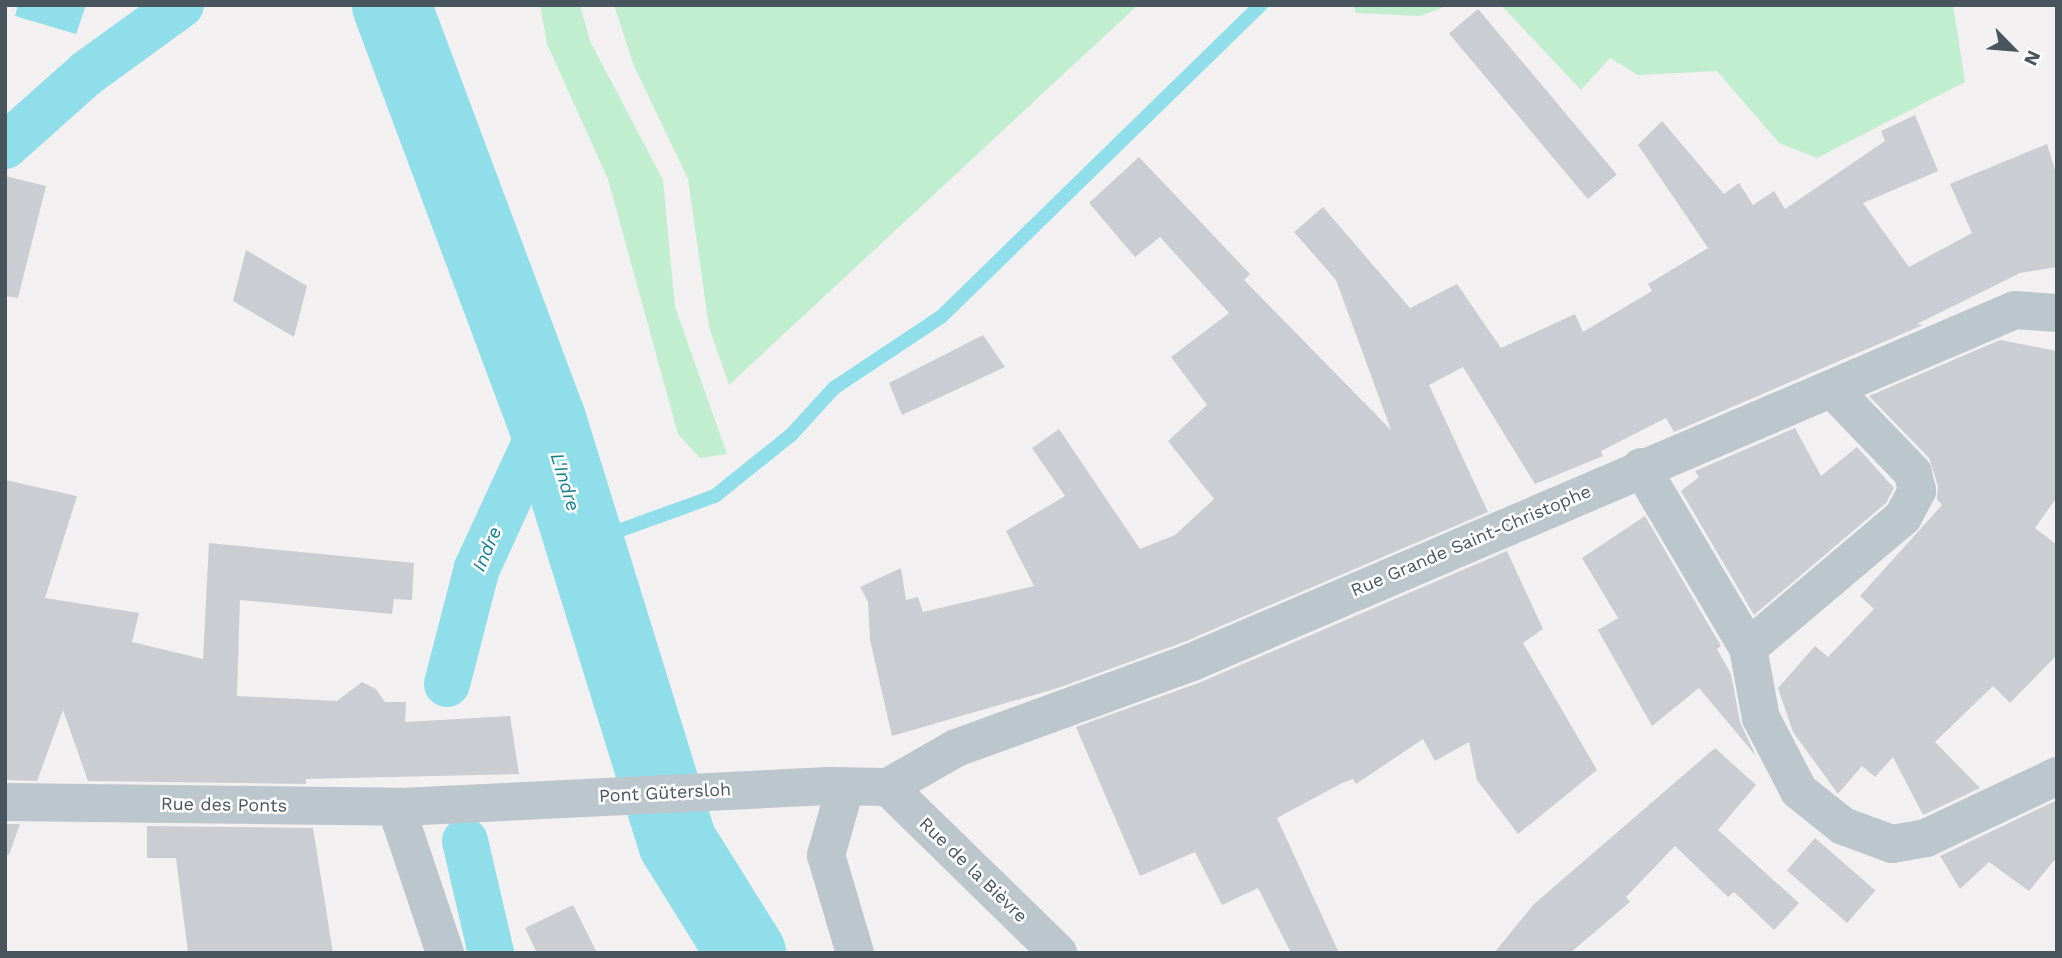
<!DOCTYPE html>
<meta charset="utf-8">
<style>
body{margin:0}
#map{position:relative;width:2062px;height:958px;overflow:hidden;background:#f3f0f1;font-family:"Work Sans",sans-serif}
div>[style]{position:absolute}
.green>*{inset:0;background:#c1eecf}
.water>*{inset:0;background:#8fdeea}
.stream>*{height:14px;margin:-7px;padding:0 7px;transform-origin:7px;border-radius:7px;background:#8fdeea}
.canal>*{height:46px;margin:-23px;padding:0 23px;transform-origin:23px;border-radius:23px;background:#8fdeea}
.river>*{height:79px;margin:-39.5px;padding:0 39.5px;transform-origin:39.5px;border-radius:39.5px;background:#8fdeea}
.building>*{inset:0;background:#caced3;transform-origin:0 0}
.street>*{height:38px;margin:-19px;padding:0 19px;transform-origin:19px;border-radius:19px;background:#bcc6cd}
span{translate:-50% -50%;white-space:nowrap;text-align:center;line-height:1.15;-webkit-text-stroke:5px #fff;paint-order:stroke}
.street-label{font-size:18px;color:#49555d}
.water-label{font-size:19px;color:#108192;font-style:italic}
.frame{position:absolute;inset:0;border:7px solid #49555d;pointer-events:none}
.north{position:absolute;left:1978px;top:14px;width:70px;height:70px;-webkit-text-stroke:5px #fff;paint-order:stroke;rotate:115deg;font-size:19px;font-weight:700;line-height:28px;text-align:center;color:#49555d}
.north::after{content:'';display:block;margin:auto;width:24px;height:32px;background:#49555d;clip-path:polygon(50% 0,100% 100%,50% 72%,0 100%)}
</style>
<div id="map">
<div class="green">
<div style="clip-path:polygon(540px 5px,580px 5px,590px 41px,663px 180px,675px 307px,727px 454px,700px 458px,678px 434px,608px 179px,547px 44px)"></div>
<div style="clip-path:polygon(614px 5px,1138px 5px,729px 385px,709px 327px,688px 179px,634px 66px)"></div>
<div style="clip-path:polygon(1353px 5px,1449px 5px,1420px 16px,1356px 13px)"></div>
<div style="clip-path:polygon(1501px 5px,1953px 5px,1965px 82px,1817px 158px,1779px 143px,1717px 71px,1638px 75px,1610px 58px,1581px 90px)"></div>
</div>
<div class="water">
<div style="clip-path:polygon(18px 5px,86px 5px,76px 34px,15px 16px)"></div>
</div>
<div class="stream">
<div style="left:585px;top:543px;width:138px;rotate:-19.9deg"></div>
<div style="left:715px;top:496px;width:99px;rotate:-38.8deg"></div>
<div style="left:792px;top:434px;width:62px;rotate:-47.6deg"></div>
<div style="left:834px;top:388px;width:128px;rotate:-33.6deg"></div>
<div style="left:941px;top:317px;width:447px;rotate:-44.3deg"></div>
</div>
<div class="canal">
<div style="left:5px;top:146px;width:110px;rotate:-41.7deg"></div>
<div style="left:87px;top:73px;width:116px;rotate:-35.9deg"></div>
<div style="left:447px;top:684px;width:120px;rotate:-75.5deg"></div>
<div style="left:477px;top:568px;width:164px;rotate:-65.2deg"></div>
<div style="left:465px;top:841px;width:115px;rotate:76.9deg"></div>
</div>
<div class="river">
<div style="left:391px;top:5px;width:442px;rotate:69.5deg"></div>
<div style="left:546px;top:419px;width:443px;rotate:72.8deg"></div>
<div style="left:677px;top:842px;width:131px;rotate:58.1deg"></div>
</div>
<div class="building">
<div style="left:1478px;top:9px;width:216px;height:38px;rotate:50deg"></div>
<div style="clip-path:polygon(1915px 115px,1938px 171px,1863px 203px,1909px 267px,1972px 233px,1950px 184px,2047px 144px,2057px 176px,2057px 267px,2020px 273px,1917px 324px,1923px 325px,1674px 432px,1666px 418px,1601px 451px,1603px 456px,1535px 484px,1463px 367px,1429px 385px,1488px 512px,1184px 642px,1058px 688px,892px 736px,870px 640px,868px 602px,860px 587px,901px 568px,906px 600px,918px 597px,923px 612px,1034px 586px,1006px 531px,1065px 496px,1032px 448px,1059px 429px,1140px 549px,1175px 535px,1214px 499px,1168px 441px,1207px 405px,1171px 357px,1229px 313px,1160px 237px,1135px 257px,1089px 203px,1139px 157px,1250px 274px,1244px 280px,1391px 430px,1336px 280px,1294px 232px,1323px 207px,1410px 308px,1457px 284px,1501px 348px,1575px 314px,1583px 332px,1652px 291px,1648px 284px,1708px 248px,1638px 145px,1662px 121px,1724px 194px,1739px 183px,1753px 205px,1774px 191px,1785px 209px,1885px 141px,1881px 131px)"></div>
<div style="clip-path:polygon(5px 176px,46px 186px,18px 298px,5px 296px)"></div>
<div style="clip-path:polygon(246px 250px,307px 286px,294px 337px,233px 301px)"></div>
<div style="clip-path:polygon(983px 335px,1005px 367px,902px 415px,889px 383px)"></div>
<div style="clip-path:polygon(2000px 340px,2057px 351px,2057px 497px,2035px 528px,2057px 545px,2057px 655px,2010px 703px,1993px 686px,1935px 742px,1980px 788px,1923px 815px,1893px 757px,1875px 777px,1862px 766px,1838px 794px,1793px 732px,1778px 688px,1815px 646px,1828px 657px,1874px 609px,1860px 596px,1942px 505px,1937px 499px,1938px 486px,1929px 458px,1869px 396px)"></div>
<div style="clip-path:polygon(1795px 428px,1821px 476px,1857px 447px,1894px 488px,1886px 503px,1754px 615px,1681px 491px,1699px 477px,1695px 471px)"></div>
<div style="clip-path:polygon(5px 480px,77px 496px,45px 598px,139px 613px,132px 642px,203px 659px,209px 543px,414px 563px,412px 600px,394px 599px,392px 614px,240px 600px,237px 696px,337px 701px,362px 682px,376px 689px,385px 702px,406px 702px,405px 722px,510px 716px,519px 774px,306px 779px,306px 784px,88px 781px,63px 710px,37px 781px,5px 780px)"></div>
<div style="clip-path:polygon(1645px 516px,1721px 646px,1717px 649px,1731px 674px,1740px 722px,1756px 756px,1699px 688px,1652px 726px,1598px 630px,1618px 618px,1582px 558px)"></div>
<div style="clip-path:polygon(1507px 551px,1543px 629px,1523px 643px,1597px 770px,1518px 834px,1477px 780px,1469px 742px,1435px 761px,1423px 739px,1356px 784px,1353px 779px,1342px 783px,1277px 818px,1339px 953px,1291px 953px,1258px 888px,1222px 905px,1195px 852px,1140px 876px,1076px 727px,1201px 682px)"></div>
<div style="clip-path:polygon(1715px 748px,1756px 785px,1718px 830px,1799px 903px,1774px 930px,1734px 892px,1728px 897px,1675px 846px,1626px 897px,1630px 902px,1570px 953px,1494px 953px,1534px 904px)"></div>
<div style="clip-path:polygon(2057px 800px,2057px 857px,2029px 891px,1989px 862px,1960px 889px,1940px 856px)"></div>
<div style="clip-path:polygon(5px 824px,20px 824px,9px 855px,5px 855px)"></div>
<div style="clip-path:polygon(147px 826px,313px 828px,333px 953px,188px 953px,176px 858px,147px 858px)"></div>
<div style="left:1815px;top:838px;width:80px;height:43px;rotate:41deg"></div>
<div style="clip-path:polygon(573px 905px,597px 953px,537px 953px,525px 928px)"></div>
</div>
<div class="street">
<div style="left:1641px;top:467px;width:210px;rotate:59.4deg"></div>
<div style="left:1748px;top:648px;width:71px;rotate:79.5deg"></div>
<div style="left:1761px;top:718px;width:82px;rotate:62.5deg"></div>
<div style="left:1799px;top:791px;width:56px;rotate:38.5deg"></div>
<div style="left:1843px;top:826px;width:52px;rotate:20.2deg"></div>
<div style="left:1892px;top:844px;width:35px;rotate:-10deg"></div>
<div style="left:1926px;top:838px;width:145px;rotate:-25.3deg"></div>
<div style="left:1748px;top:648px;width:203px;rotate:-40.2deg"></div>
<div style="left:1903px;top:517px;width:30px;rotate:-62deg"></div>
<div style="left:1917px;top:491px;width:18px;rotate:-103deg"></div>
<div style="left:1913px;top:473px;width:115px;rotate:-133.9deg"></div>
<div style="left:888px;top:787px;width:238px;rotate:44.3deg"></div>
<div style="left:845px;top:788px;width:70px;rotate:105.8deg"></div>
<div style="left:826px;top:855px;width:102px;rotate:73.5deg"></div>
<div style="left:5px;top:802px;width:396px;rotate:0.7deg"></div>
<div style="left:401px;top:807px;width:428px;rotate:-2.8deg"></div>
<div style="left:828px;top:786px;width:60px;rotate:1deg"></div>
<div style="left:888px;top:787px;width:78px;rotate:-29.8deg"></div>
<div style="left:956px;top:748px;width:251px;rotate:-20deg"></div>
<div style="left:1192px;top:662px;width:895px;rotate:-23.16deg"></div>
<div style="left:2015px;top:310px;width:42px;rotate:4.1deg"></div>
<div style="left:401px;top:807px;width:15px;rotate:90deg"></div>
<div style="left:401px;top:822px;width:138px;rotate:71.4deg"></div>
</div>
<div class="street-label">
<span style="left:1471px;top:541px;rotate:-23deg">Rue Grande Saint-Christophe</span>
<span style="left:665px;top:793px;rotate:-3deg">Pont Gütersloh</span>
<span style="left:224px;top:805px;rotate:1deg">Rue des Ponts</span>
<span style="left:973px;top:870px;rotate:44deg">Rue de la Bièvre</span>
</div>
<div class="water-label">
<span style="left:565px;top:482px;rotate:73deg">L'Indre</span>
<span style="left:487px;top:549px;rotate:-67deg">Indre</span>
</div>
<div class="frame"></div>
<div class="north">N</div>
</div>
